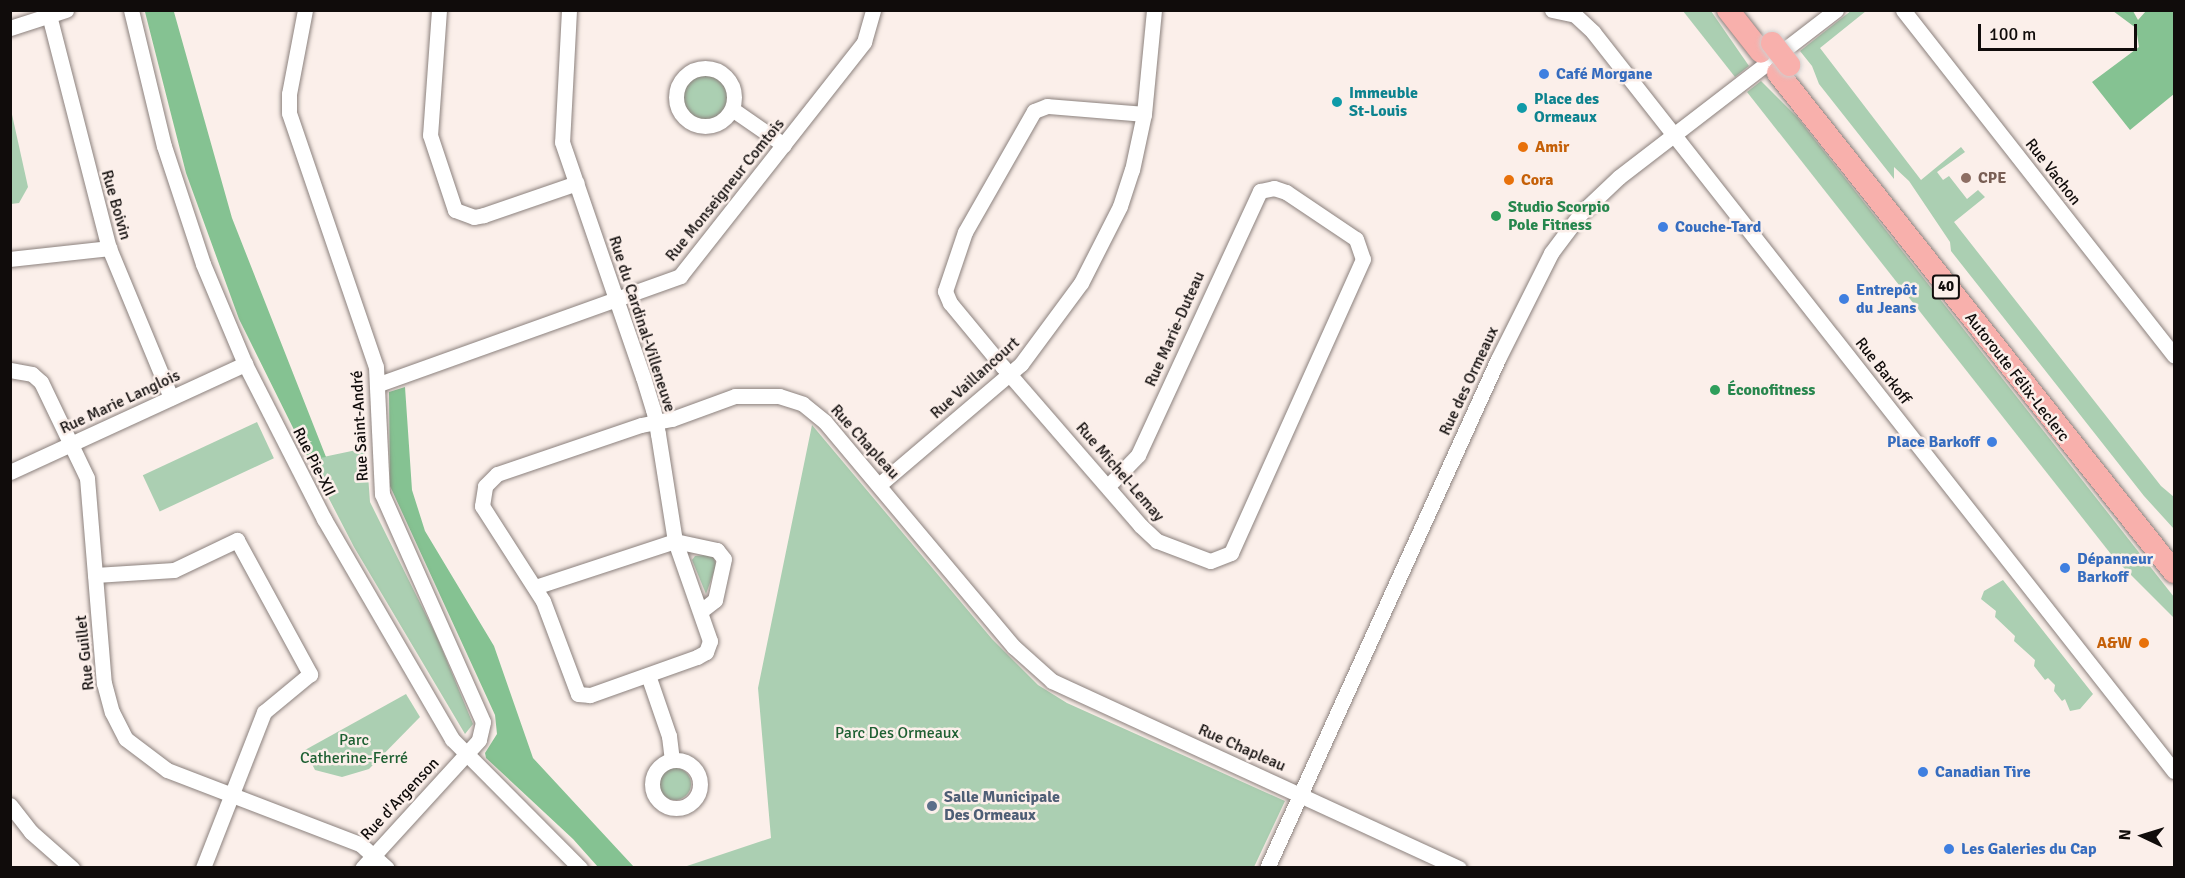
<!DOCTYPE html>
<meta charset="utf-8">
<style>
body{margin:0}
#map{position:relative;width:2185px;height:878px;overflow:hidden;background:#fbefea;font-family:Signika,sans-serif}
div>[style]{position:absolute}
.green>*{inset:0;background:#abcfb2;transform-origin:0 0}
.round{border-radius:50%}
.forest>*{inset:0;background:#85c292}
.roads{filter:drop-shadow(0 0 2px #8b817d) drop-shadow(0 0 2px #8b817d)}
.minor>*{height:15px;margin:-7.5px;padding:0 7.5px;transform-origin:7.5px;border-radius:7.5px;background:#fff}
.minor>.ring{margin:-7.5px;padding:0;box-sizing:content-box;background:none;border:15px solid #fff;border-radius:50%}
.highway>*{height:22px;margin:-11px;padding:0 11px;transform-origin:11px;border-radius:11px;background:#f8b0ac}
.bridges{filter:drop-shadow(0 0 2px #cfcece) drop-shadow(0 0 2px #cfcece)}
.highway-bridge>*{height:22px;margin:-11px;padding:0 11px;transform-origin:11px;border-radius:11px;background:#f8b0ac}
.dots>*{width:16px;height:16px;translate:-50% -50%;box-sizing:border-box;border:3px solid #fbefea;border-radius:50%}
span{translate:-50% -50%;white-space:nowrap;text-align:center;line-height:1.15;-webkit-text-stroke:5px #fbefea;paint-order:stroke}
.shield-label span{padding:2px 4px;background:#fbefea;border:2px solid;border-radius:4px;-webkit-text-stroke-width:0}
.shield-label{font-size:15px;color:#100c0b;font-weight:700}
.shop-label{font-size:16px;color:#366cbe;font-weight:700}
.left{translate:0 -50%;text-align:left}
.right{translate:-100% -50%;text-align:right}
.culture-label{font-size:16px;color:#0d838f;font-weight:700}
.food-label{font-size:16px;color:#c56008;font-weight:700}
.street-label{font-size:16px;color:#100c0b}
.education-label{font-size:16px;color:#785e54;font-weight:700}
.leisure-label{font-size:16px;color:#27864d;font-weight:700}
.park-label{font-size:16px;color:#1f6033}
.service-label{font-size:16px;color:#4e5e75;font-weight:700}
.frame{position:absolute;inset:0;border:12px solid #100c0b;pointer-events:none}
.north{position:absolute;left:2113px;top:806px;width:60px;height:60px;-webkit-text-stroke:4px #fbefea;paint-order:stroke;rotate:274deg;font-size:16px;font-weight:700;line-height:24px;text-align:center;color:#100c0b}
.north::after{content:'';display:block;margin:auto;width:21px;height:27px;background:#100c0b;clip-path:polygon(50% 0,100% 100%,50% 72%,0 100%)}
.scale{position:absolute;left:1978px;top:24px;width:159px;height:27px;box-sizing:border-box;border:3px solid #100c0b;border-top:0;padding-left:8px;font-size:18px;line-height:21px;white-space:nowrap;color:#100c0b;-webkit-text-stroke:4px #fbefea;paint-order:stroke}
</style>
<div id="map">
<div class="green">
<div style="clip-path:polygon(1852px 10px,1866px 11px,1820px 48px,1921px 180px,1961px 147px,1965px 152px,1937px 172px,1943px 180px,1949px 176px,1967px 199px,1978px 190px,1985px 197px,1954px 222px,2161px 486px,2174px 497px,2174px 529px,2144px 496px,1951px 251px,1950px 242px,1909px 181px,1894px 167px,1894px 179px,1819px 84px,1812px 66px,1800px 51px)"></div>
<div style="clip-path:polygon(1683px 11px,1711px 11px,1749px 66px,1735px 77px)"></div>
<div class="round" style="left:682px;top:75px;width:46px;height:46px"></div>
<div style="clip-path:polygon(1761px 81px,1797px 117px,2174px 597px,2174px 618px,2114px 558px,1747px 92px)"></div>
<div style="clip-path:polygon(11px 110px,28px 187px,19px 203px,11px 204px)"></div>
<div style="left:257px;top:422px;width:40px;height:126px;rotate:65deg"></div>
<div style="clip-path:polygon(812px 425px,992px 639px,1038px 685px,1067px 703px,1285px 801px,1254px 867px,684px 867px,771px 838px,758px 688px)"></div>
<div style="clip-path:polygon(366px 448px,370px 502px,437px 637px,473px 724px,465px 734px,354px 547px,309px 460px)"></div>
<div style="clip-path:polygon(706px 555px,714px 558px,716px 566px,706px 594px,692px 560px,695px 556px)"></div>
<div style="clip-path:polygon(2003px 580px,2093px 694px,2080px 709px,2070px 711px,2065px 699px,2062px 701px,2054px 691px,2055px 685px,2048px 678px,2045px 680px,2034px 666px,2035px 660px,2014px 641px,2015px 636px,1995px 617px,1996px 611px,1981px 599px,1984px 591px)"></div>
<div style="clip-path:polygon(406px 694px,420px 717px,369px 769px,342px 777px,315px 770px,305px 750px)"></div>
<div class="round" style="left:659px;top:768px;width:32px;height:32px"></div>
</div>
<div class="forest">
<div style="clip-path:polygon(2113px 11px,2133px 11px,2138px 20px,2146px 11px,2174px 11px,2174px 94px,2130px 130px,2092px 82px,2139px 47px,2136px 28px)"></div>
<div style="clip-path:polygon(145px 12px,174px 12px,232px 218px,326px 457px,309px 460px,239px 319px,186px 173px)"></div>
<div style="clip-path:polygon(405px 387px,412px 490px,425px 531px,494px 646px,533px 758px,634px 867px,598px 867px,573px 839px,486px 758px,485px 753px,497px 734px,495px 715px,390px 486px,389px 392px)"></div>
</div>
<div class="roads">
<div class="minor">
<div style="left:131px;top:10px;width:140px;rotate:76.4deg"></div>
<div style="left:164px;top:146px;width:124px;rotate:71.7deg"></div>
<div style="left:203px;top:264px;width:108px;rotate:67.2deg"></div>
<div style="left:245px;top:364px;width:174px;rotate:63deg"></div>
<div style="left:324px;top:519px;width:255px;rotate:59.8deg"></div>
<div style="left:452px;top:739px;width:182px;rotate:45.2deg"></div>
<div style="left:305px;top:10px;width:86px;rotate:100.8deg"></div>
<div style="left:289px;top:94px;width:19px;rotate:90deg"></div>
<div style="left:289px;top:113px;width:268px;rotate:71.1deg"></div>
<div style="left:376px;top:367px;width:127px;rotate:87.3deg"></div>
<div style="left:382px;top:494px;width:249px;rotate:66.1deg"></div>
<div style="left:483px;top:722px;width:18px;rotate:103deg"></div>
<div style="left:479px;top:740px;width:173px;rotate:132.4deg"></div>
<div style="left:439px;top:10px;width:125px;rotate:94.1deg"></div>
<div style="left:430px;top:135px;width:79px;rotate:71.6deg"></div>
<div style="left:455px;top:210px;width:20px;rotate:20deg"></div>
<div style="left:474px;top:217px;width:10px;rotate:-11deg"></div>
<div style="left:484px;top:215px;width:98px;rotate:-19deg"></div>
<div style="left:569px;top:10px;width:132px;rotate:93deg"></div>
<div style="left:562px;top:142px;width:249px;rotate:71deg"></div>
<div style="left:643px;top:377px;width:34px;rotate:73deg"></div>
<div style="left:653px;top:409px;width:13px;rotate:77deg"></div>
<div style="left:656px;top:422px;width:12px;rotate:81deg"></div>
<div style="left:658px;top:434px;width:108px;rotate:81deg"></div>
<div style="left:675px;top:541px;width:106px;rotate:70.7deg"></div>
<div style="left:710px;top:641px;width:12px;rotate:110deg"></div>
<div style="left:706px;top:652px;width:10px;rotate:151deg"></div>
<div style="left:697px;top:657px;width:114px;rotate:160.4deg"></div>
<div style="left:590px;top:695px;width:12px;rotate:-175deg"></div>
<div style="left:578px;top:694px;width:99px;rotate:-110.6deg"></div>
<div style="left:543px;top:601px;width:113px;rotate:-122.7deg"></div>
<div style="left:482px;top:506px;width:20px;rotate:-81deg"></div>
<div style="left:485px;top:486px;width:17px;rotate:-45deg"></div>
<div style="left:497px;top:474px;width:152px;rotate:-18.8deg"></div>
<div style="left:641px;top:425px;width:15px;rotate:-11deg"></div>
<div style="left:656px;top:422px;width:16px;rotate:-11deg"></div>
<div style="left:672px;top:419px;width:67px;rotate:-20.1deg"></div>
<div style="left:735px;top:396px;width:44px"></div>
<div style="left:779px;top:396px;width:25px;rotate:18deg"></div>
<div style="left:803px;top:404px;width:28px;rotate:39deg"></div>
<div style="left:825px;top:422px;width:294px;rotate:50deg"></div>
<div style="left:1014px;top:647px;width:51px;rotate:41.8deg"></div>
<div style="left:1052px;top:681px;width:448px;rotate:24.7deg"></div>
<div style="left:1552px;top:10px;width:24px;rotate:12deg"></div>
<div style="left:1575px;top:15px;width:25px;rotate:43deg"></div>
<div style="left:1593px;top:32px;width:940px;rotate:51.83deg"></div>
<div style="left:1903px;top:10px;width:439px;rotate:51.9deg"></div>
<div style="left:49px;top:15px;width:241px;rotate:75.6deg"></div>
<div style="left:109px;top:248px;width:162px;rotate:67.5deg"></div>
<div style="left:10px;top:28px;width:59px;rotate:-17.8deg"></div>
<div class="ring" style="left:676px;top:68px;width:43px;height:43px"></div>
<div style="left:732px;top:109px;width:63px;rotate:34.7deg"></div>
<div style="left:10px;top:259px;width:100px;rotate:-6.3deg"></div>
<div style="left:10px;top:370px;width:22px;rotate:10deg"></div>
<div style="left:32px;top:374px;width:12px;rotate:42deg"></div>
<div style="left:41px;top:382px;width:106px;rotate:64.4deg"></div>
<div style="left:87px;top:478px;width:206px;rotate:85.3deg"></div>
<div style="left:104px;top:683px;width:30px;rotate:75deg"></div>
<div style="left:112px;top:712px;width:30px;rotate:63deg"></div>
<div style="left:126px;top:739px;width:51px;rotate:37.1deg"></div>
<div style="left:167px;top:770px;width:207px;rotate:21deg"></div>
<div style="left:360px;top:844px;width:36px;rotate:42deg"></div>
<div style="left:379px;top:384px;width:320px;rotate:-19.7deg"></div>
<div style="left:680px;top:276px;width:298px;rotate:-51.8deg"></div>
<div style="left:864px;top:42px;width:33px;rotate:-74deg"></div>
<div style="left:10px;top:472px;width:259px;rotate:-24.7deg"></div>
<div style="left:880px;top:484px;width:185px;rotate:-40.4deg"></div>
<div style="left:1021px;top:364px;width:101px;rotate:-53.5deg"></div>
<div style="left:1081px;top:283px;width:86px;rotate:-63.1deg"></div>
<div style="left:1120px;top:206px;width:38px;rotate:-72deg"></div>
<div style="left:1132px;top:170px;width:57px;rotate:-77.9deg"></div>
<div style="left:1144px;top:114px;width:104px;rotate:-84.5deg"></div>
<div style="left:1108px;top:486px;width:43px;rotate:-45.9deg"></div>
<div style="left:1138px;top:455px;width:291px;rotate:-65.2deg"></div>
<div style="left:1260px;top:191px;width:14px;rotate:-12deg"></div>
<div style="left:1274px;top:188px;width:13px;rotate:18deg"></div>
<div style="left:1286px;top:192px;width:84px;rotate:33.9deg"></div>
<div style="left:1356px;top:239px;width:21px;rotate:71deg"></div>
<div style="left:1363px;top:259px;width:322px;rotate:114.2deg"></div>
<div style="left:1231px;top:553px;width:22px;rotate:159deg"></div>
<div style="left:1210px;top:561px;width:57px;rotate:-159.3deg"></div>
<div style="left:1157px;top:541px;width:23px;rotate:-137deg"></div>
<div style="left:1140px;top:525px;width:209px;rotate:-130.9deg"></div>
<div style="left:1003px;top:367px;width:83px;rotate:-129.6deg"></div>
<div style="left:950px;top:303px;width:13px;rotate:-113deg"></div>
<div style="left:945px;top:291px;width:62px;rotate:-71.3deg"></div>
<div style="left:965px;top:232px;width:139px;rotate:-60.3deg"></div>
<div style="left:1034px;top:111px;width:14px;rotate:-21deg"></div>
<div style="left:1047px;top:106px;width:97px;rotate:4.7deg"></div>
<div style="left:95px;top:575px;width:79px;rotate:-3.6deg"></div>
<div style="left:174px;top:570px;width:70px;rotate:-25.5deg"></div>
<div style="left:237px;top:540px;width:153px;rotate:61.4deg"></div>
<div style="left:310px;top:674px;width:60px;rotate:140.4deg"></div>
<div style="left:264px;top:712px;width:168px;rotate:111.4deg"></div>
<div style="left:535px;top:587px;width:147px;rotate:-18.2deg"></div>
<div style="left:675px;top:541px;width:43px;rotate:12.1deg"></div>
<div style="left:717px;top:550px;width:11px;rotate:52deg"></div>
<div style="left:724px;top:559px;width:42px;rotate:102.4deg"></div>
<div style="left:715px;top:600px;width:16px;rotate:142deg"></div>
<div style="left:648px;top:675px;width:65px;rotate:71deg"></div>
<div style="left:669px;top:736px;width:24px;rotate:83deg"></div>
<div class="ring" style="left:652px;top:760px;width:33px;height:33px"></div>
<div style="left:10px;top:805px;width:34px;rotate:52deg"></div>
<div style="left:31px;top:832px;width:55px;rotate:41.3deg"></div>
<div style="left:1267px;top:868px;width:559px;rotate:-65.59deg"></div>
<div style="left:1498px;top:359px;width:119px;rotate:-63.4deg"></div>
<div style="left:1551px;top:253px;width:50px;rotate:-53.1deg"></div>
<div style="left:1581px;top:213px;width:52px;rotate:-43.5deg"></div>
<div style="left:1619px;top:177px;width:274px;rotate:-37.6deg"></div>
</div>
<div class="highway">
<div style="left:1728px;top:10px;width:53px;rotate:51.8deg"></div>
<div style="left:1778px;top:73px;width:637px;rotate:51.56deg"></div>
</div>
</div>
<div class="bridges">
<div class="highway-bridge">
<div style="left:1772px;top:43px;width:28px;rotate:52deg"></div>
</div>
</div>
<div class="dots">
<div style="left:1544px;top:74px;background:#3f7fe0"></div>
<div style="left:1337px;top:102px;background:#0f9aa8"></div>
<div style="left:1522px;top:108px;background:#0f9aa8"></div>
<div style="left:1523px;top:147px;background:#e8710a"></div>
<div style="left:1966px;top:178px;background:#8d6e63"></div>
<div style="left:1509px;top:180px;background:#e8710a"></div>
<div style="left:1496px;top:216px;background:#2e9e5b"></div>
<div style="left:1663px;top:227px;background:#3f7fe0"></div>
<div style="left:1844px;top:299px;background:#3f7fe0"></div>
<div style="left:1715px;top:390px;background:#2e9e5b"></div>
<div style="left:1992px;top:442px;background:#3f7fe0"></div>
<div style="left:2065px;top:568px;background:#3f7fe0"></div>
<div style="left:2144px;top:643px;background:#e8710a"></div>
<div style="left:1923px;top:772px;background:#3f7fe0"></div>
<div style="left:932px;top:806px;background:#5c6f8a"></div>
<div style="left:1949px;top:849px;background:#3f7fe0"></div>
</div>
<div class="shield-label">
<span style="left:1946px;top:287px">40</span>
</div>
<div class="shop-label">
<span class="left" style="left:1556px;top:74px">Café Morgane</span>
<span class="left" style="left:1675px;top:227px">Couche-Tard</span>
<span class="left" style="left:1856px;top:299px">Entrepôt<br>du Jeans</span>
<span class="right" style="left:1980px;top:442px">Place Barkoff</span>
<span class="left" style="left:2077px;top:568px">Dépanneur<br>Barkoff</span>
<span class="left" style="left:1935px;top:772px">Canadian Tire</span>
<span class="left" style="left:1961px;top:849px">Les Galeries du Cap</span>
</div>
<div class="culture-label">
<span class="left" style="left:1349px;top:102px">Immeuble<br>St-Louis</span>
<span class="left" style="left:1534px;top:108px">Place des<br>Ormeaux</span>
</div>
<div class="food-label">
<span class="left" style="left:1535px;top:147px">Amir</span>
<span class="left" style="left:1521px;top:180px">Cora</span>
<span class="right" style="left:2132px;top:643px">A&amp;W</span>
</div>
<div class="street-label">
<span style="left:2053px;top:172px;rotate:52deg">Rue Vachon</span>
<span style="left:725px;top:190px;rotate:-51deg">Rue Monseigneur Comtois</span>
<span style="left:116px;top:205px;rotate:74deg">Rue Boivin</span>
<span style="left:642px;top:324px;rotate:72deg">Rue du Cardinal-Villeneuve</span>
<span style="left:1175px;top:329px;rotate:-66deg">Rue Marie-Duteau</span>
<span style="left:1883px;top:371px;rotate:52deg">Rue Barkoff</span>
<span style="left:2017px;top:377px;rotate:52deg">Autoroute Félix-Leclerc</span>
<span style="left:975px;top:378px;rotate:-42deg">Rue Vaillancourt</span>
<span style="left:1469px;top:381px;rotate:-65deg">Rue des Ormeaux</span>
<span style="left:120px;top:402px;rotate:-25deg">Rue Marie Langlois</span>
<span style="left:360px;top:426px;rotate:-93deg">Rue Saint-André</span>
<span style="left:865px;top:442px;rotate:48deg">Rue Chapleau</span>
<span style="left:314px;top:462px;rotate:63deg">Rue Pie-XII</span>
<span style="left:1120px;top:472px;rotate:49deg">Rue Michel-Lemay</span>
<span style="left:85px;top:653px;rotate:-96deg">Rue Guillet</span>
<span style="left:1242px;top:748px;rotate:24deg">Rue Chapleau</span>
<span style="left:400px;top:799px;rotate:-47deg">Rue d'Argenson</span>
</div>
<div class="education-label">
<span class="left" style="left:1978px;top:178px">CPE</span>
</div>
<div class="leisure-label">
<span class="left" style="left:1508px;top:216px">Studio Scorpio<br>Pole Fitness</span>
<span class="left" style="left:1727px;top:390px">Éconofitness</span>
</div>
<div class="park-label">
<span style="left:897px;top:733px">Parc Des Ormeaux</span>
<span style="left:354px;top:749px">Parc<br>Catherine-Ferré</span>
</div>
<div class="service-label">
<span class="left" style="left:944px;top:806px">Salle Municipale<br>Des Ormeaux</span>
</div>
<div class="frame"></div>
<div class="north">N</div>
<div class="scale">100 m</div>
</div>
